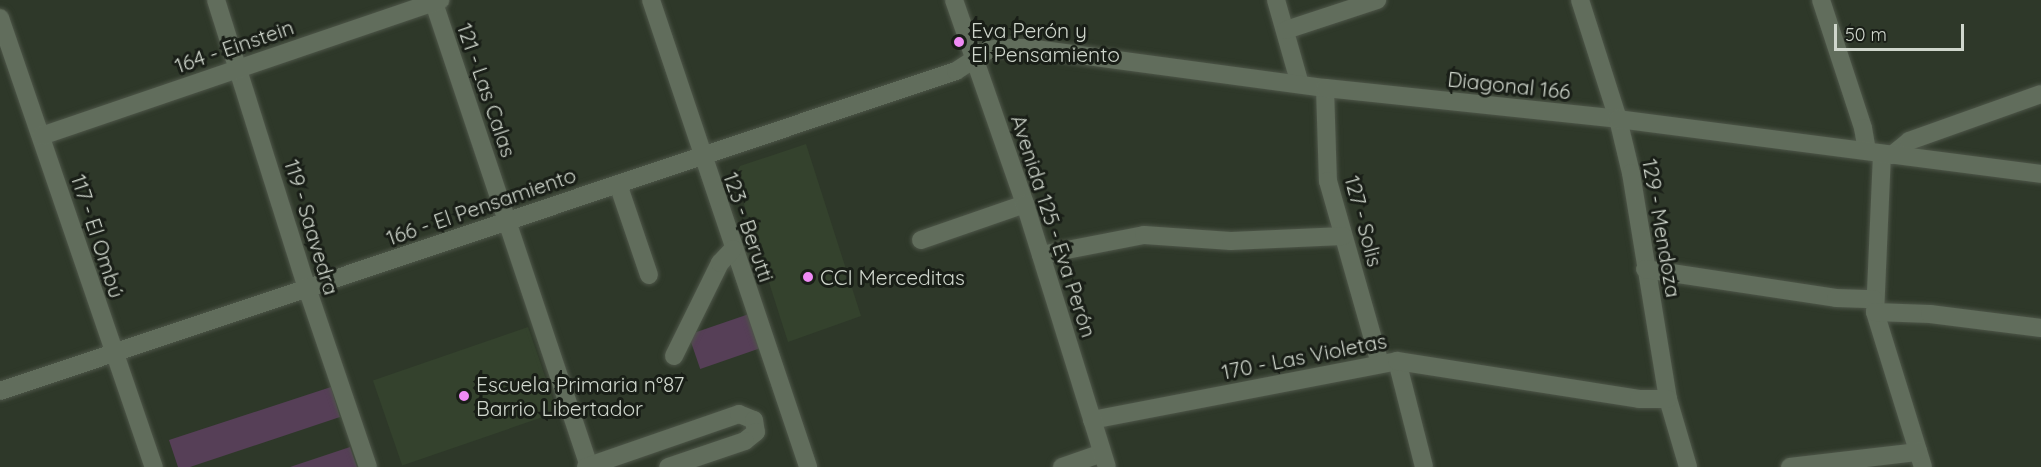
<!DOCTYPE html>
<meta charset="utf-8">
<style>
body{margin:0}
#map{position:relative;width:2041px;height:467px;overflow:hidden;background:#2e3829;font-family:Quicksand,sans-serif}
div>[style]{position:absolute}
.built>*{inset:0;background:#34422d;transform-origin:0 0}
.green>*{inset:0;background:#563f57;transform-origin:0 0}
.roads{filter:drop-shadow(0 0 2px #4e5649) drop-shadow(0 0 2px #4e5649)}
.minor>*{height:18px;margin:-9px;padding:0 9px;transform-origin:9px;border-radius:9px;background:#616d5c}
.tertiary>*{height:18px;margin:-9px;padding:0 9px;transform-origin:9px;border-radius:9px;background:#616d5c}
.dots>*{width:16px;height:16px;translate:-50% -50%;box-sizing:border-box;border:3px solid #191e17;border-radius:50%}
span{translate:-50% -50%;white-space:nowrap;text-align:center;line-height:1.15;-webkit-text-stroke:6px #191e17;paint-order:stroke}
.poi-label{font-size:21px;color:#cfd6cc}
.left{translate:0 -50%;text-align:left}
.street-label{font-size:21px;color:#cfd6cc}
.scale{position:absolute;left:1834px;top:24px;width:130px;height:27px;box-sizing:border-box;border:3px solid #cfd6cc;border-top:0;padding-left:8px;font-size:18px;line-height:21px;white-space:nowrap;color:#cfd6cc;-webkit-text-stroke:4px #191e17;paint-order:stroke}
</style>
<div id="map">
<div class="built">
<div style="clip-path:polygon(806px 144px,861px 316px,788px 342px,735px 176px,740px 166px)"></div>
<div style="left:528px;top:327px;width:90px;height:164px;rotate:71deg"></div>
</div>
<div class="green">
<div style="left:749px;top:314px;width:36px;height:64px;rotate:71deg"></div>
<div style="clip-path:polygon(331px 387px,340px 417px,190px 467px,178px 467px,169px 440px)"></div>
<div style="clip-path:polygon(350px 447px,357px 467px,290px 467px)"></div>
</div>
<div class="roads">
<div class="minor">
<div style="left:216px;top:0;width:302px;rotate:72.5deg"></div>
<div style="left:307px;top:288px;width:189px;rotate:71.2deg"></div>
<div style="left:433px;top:0;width:492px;rotate:71.5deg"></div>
<div style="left:651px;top:0;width:493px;rotate:71.4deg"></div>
<div style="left:1276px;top:0;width:87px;rotate:74.1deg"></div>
<div style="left:1580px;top:0;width:125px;rotate:72.3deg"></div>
<div style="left:1618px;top:119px;width:56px;rotate:76.5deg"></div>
<div style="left:1631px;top:173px;width:229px;rotate:80.7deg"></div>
<div style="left:1668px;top:399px;width:71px;rotate:73.6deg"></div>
<div style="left:1821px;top:0;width:135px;rotate:71.8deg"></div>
<div style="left:1863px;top:128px;width:23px;rotate:80deg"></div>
<div style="left:0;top:18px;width:475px;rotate:71.1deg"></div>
<div style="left:1286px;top:30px;width:96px;rotate:-18.2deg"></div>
<div style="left:1325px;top:88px;width:93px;rotate:88.2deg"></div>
<div style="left:1328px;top:181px;width:189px;rotate:74.1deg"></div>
<div style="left:41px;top:136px;width:422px;rotate:-18.8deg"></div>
<div style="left:1882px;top:154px;width:158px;rotate:92.5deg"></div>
<div style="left:1875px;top:312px;width:162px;rotate:72.8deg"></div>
<div style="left:1892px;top:155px;width:22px;rotate:-39deg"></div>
<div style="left:1909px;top:141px;width:140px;rotate:-19.6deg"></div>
<div style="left:618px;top:184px;width:96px;rotate:71.2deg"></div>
<div style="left:921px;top:240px;width:110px;rotate:-19.1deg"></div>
<div style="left:1041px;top:255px;width:105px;rotate:-11deg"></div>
<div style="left:1144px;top:235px;width:87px;rotate:3.9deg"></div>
<div style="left:1231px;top:241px;width:112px;rotate:-2.6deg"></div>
<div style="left:1645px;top:269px;width:193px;rotate:8.6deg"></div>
<div style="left:1836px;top:298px;width:38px;rotate:2deg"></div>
<div style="left:1875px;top:312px;width:55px;rotate:2.1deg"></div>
<div style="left:1930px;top:314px;width:112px;rotate:7.2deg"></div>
<div style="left:674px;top:356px;width:104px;rotate:-63.7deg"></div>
<div style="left:720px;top:263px;width:19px;rotate:-47deg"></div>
<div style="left:1397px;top:361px;width:109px;rotate:75.7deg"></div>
<div style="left:0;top:391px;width:1008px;rotate:-18.51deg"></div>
<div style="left:956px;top:71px;width:38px;rotate:-33deg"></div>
<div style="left:988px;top:50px;width:11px;rotate:-10deg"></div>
<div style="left:999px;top:48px;width:29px"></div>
<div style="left:1028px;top:48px;width:300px;rotate:7.7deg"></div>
<div style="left:1325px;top:88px;width:295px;rotate:6deg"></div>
<div style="left:1618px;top:119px;width:427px;rotate:7.4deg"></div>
<div style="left:1092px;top:420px;width:311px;rotate:-10.9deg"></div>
<div style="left:1397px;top:361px;width:245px;rotate:8.9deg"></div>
<div style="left:1639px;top:399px;width:29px"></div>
<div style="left:586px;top:467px;width:162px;rotate:-19.1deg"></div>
<div style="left:739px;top:414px;width:16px;rotate:22deg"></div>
<div style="left:754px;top:420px;width:12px;rotate:81deg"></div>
<div style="left:756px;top:432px;width:14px;rotate:141deg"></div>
<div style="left:745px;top:441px;width:81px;rotate:161.3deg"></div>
<div style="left:1062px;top:467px;width:42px;rotate:-19.3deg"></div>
<div style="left:1790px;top:467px;width:129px;rotate:-6.7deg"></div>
</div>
<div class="tertiary">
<div style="left:954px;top:0;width:216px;rotate:70.8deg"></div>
<div style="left:1025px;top:204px;width:275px;rotate:72.7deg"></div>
</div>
</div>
<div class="dots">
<div style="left:959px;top:42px;background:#f08bf5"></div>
<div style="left:808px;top:277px;background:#f08bf5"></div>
<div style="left:464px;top:396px;background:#f08bf5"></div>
</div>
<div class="poi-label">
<span class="left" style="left:971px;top:42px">Eva Perón y<br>El Pensamiento</span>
<span class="left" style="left:820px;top:277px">CCI Merceditas</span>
<span class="left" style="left:476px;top:396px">Escuela Primaria n°87<br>Barrio Libertador</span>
</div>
<div class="street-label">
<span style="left:234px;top:46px;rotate:-19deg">164 - Einstein</span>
<span style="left:1509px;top:85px;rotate:6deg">Diagonal 166</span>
<span style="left:487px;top:90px;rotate:71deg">121 - Las Calas</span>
<span style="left:481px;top:206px;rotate:-19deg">166 - El Pensamiento</span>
<span style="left:1364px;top:221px;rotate:75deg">127 - Solis</span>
<span style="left:1054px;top:226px;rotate:72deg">Avenida 125 - Eva Perón</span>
<span style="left:312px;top:227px;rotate:73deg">119 - Saavedra</span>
<span style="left:749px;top:227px;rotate:71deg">123 - Berutti</span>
<span style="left:1662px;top:228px;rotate:80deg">129 - Mendoza</span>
<span style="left:98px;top:236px;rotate:72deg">117 - El Ombú</span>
<span style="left:1304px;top:356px;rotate:-11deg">170 - Las Violetas</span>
</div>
<div class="scale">50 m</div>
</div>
